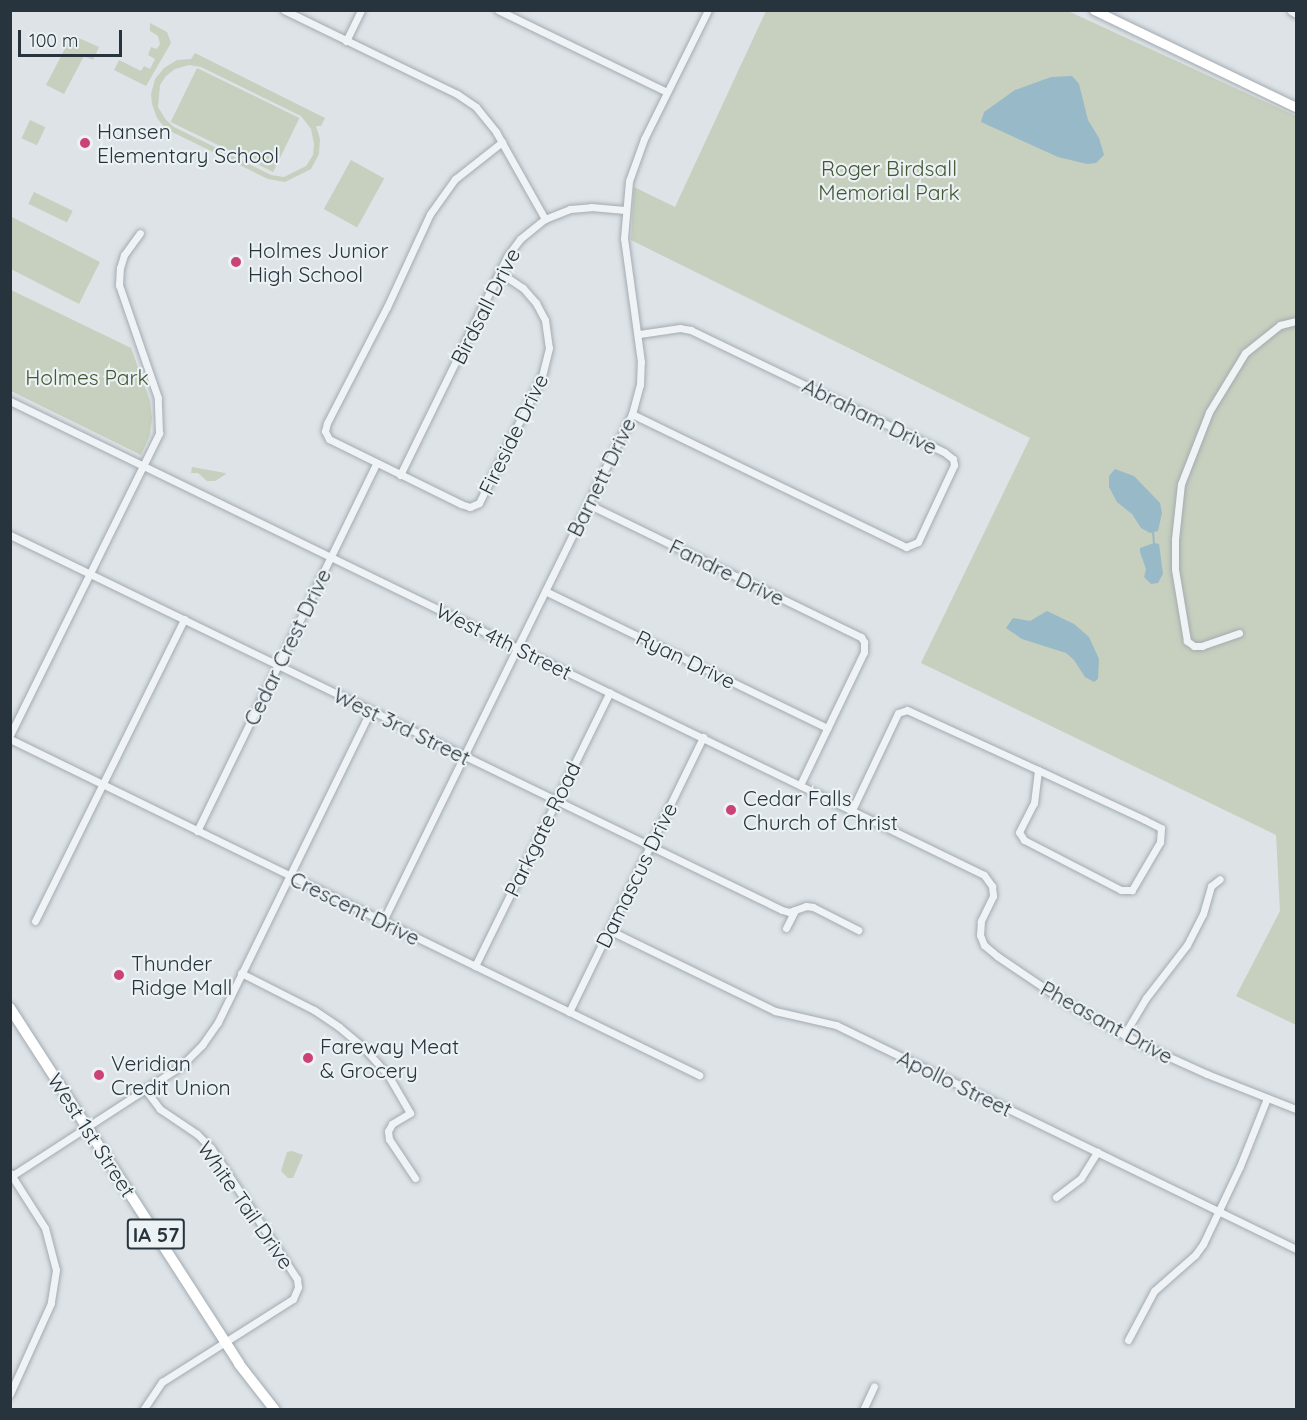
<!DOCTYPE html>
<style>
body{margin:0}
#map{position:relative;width:1307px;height:1420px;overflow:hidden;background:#dde3e7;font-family:Quicksand,sans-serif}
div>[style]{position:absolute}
.green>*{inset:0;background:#c7d0be;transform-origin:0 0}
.water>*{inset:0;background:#98b9c7}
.stream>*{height:2px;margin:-1px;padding:0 1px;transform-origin:1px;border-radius:1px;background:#98b9c7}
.roads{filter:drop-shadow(0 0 2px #a3abb1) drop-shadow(0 0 2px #a3abb1)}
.minor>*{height:7px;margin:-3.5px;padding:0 3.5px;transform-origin:3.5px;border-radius:3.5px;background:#eff3f5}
.secondary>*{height:9px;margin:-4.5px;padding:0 4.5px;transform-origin:4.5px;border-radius:4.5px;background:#fff}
.primary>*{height:10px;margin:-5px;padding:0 5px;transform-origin:5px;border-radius:5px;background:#fff}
.dots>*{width:16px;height:16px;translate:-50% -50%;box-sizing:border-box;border:3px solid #ecf1f4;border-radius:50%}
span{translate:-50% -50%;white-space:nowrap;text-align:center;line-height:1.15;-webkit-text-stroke:4.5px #ecf1f4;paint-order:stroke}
.shield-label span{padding:2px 4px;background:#ecf1f4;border:2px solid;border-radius:4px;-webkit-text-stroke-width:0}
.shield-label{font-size:20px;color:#27343d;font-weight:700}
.poi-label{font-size:21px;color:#27343d}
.left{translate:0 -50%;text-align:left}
.park-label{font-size:21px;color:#435834}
.street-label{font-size:21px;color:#27343d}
.frame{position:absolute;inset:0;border:12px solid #27343d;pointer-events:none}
.scale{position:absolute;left:18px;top:30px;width:104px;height:27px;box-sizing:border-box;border:3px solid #27343d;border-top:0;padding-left:8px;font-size:18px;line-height:21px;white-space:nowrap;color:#27343d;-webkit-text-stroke:4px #ecf1f4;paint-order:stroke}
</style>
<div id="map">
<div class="green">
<div style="clip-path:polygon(766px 11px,1068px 11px,1296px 116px,1296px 1025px,1236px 996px,1280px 911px,1276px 835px,921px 663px,1030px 438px,631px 240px,634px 187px,675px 207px)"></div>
<div style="clip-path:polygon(150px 23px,167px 32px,171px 43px,146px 86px,114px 70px,119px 60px,141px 71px,144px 66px,150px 69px,155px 59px,148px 55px,151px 47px,157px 49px,160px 44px,158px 36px,150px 31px)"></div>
<div style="clip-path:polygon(72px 35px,99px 47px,93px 60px,84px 56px,64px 94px,46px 85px)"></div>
<div style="clip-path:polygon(evenodd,195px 53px,325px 118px,321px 126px,316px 126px,320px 139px,319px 154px,311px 169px,285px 182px,268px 179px,166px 129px,157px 118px,152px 104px,151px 94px,155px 79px,164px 68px,177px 60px,191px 59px,195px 53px,189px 65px,201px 67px,301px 116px,311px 129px,314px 144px,313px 155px,306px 166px,284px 177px,271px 175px,174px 127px,166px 120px,158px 107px,160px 85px,166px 76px,175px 69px,189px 65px)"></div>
<div style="left:197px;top:68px;width:114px;height:60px;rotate:26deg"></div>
<div style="left:30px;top:120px;width:17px;height:20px;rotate:25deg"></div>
<div style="left:351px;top:160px;width:38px;height:56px;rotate:29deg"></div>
<div style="left:34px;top:192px;width:43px;height:13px;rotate:26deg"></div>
<div style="clip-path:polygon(10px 216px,100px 262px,79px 304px,11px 269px)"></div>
<div style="clip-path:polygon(11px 290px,131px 348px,150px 401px,152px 418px,150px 435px,141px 455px,11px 391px)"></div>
<div style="clip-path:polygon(192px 467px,225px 473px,226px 474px,215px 481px,207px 481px,198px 473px,191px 473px)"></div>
<div style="clip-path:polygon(292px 1151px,303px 1155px,293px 1178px,288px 1178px,281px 1171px,287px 1152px)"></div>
</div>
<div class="water">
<div style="clip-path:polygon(1072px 76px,1079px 84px,1088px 120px,1099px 138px,1104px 155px,1096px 163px,1087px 164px,1058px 157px,981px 122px,984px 112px,1015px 90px,1051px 77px)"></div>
<div style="clip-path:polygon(1115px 469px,1134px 476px,1160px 503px,1162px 513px,1158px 531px,1150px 533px,1141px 528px,1132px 514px,1117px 502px,1109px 487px,1109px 476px)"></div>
<div style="clip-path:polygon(1154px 543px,1159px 544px,1163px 574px,1158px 583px,1151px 584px,1144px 577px,1146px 569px,1140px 552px,1140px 548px)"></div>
<div style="clip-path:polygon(1047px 611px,1074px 624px,1089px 637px,1099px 659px,1098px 679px,1094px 682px,1085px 677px,1074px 660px,1066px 653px,1022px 639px,1006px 628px,1013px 618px,1030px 621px)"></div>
</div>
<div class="stream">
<div style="left:1153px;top:532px;width:11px;rotate:85deg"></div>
</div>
<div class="roads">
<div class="minor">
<div style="left:284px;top:10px;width:192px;rotate:25.9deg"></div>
<div style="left:457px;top:94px;width:23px;rotate:34deg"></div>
<div style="left:476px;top:107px;width:32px;rotate:51deg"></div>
<div style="left:496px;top:132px;width:100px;rotate:60.6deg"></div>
<div style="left:498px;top:10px;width:188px;rotate:25.9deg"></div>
<div style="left:1291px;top:11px;width:6px;rotate:31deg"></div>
<div style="left:346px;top:41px;width:34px;rotate:-64deg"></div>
<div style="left:499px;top:272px;width:29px;rotate:34deg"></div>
<div style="left:523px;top:288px;width:20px;rotate:49deg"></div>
<div style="left:536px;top:303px;width:19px;rotate:62deg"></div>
<div style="left:545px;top:320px;width:28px;rotate:82deg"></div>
<div style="left:549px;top:348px;width:29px;rotate:104deg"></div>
<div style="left:542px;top:376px;width:142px;rotate:116.4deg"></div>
<div style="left:479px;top:503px;width:10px;rotate:156deg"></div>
<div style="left:470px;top:507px;width:9px;rotate:-162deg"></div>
<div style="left:461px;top:504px;width:147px;rotate:-153.8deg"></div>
<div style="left:329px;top:439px;width:9px;rotate:-117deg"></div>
<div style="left:325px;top:431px;width:8px;rotate:-76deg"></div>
<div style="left:327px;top:423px;width:131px;rotate:-62.7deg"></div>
<div style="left:387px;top:307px;width:102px;rotate:-65.2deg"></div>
<div style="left:430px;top:214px;width:43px;rotate:-54.5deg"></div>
<div style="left:455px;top:179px;width:60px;rotate:-38.2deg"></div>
<div style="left:10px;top:401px;width:1083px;rotate:25.95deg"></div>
<div style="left:984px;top:875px;width:14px;rotate:54deg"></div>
<div style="left:992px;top:886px;width:10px;rotate:84deg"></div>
<div style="left:993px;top:896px;width:28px;rotate:116deg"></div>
<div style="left:981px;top:921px;width:14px;rotate:94deg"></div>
<div style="left:980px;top:935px;width:11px;rotate:68deg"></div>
<div style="left:984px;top:945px;width:17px;rotate:40deg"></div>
<div style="left:997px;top:956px;width:82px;rotate:34.1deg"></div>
<div style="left:1065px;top:1002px;width:91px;rotate:28.8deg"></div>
<div style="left:1145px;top:1046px;width:68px;rotate:24.3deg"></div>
<div style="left:1207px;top:1074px;width:96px;rotate:21.5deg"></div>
<div style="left:632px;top:414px;width:305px;rotate:25.9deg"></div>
<div style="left:906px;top:547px;width:13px;rotate:-23deg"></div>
<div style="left:918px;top:542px;width:85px;rotate:-64.9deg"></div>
<div style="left:954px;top:465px;width:6px;rotate:-99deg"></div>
<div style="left:953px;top:459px;width:11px;rotate:-142deg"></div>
<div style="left:944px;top:452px;width:281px;rotate:-154.3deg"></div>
<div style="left:691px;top:330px;width:11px;rotate:-170deg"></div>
<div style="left:680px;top:328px;width:41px;rotate:171.7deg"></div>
<div style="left:400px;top:475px;width:245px;rotate:-63.9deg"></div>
<div style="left:508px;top:255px;width:20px;rotate:-53deg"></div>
<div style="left:520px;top:239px;width:32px;rotate:-39deg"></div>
<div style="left:545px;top:219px;width:27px;rotate:-22deg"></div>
<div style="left:570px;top:209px;width:21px;rotate:-5deg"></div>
<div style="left:591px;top:207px;width:34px;rotate:5deg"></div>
<div style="left:588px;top:504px;width:304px;rotate:26deg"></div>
<div style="left:861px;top:637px;width:6px;rotate:59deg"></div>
<div style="left:864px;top:642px;width:10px;rotate:90deg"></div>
<div style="left:864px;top:652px;width:148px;rotate:115.7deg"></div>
<div style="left:10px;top:535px;width:858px;rotate:25.91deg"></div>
<div style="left:782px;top:910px;width:7px;rotate:16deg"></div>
<div style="left:789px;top:912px;width:18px;rotate:-19deg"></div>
<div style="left:806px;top:906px;width:7px;rotate:8deg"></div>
<div style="left:813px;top:907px;width:51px;rotate:27.1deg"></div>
<div style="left:545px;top:591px;width:314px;rotate:25.9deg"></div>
<div style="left:1239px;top:633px;width:39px;rotate:161deg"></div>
<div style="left:1202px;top:646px;width:8px;rotate:180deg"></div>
<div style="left:1194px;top:646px;width:9px;rotate:-144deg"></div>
<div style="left:1187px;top:641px;width:73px;rotate:-99.5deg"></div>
<div style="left:1175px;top:569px;width:30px;rotate:-90deg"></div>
<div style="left:1175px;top:539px;width:55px;rotate:-83.8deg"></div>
<div style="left:1181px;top:484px;width:77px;rotate:-68.7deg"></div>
<div style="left:1209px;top:412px;width:69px;rotate:-58.6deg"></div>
<div style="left:1245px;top:353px;width:45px;rotate:-38.7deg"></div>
<div style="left:1280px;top:325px;width:16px;rotate:-14deg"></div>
<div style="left:10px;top:735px;width:337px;rotate:-63.7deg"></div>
<div style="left:159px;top:433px;width:35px;rotate:-92deg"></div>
<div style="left:158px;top:398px;width:120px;rotate:-109deg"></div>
<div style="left:119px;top:285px;width:17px;rotate:-87deg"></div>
<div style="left:120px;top:268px;width:14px;rotate:-73deg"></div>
<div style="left:124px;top:255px;width:27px;rotate:-54deg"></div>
<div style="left:10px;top:739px;width:767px;rotate:26deg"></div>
<div style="left:852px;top:810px;width:107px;rotate:-64.6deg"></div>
<div style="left:898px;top:713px;width:9px;rotate:-18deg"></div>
<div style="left:907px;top:710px;width:144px;rotate:24.6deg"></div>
<div style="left:1038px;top:770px;width:118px;rotate:25deg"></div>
<div style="left:1145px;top:820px;width:18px;rotate:27deg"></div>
<div style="left:1161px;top:828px;width:14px;rotate:94deg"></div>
<div style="left:1160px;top:842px;width:56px;rotate:120.3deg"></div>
<div style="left:1132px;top:890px;width:11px;rotate:180deg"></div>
<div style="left:1121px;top:890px;width:109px;rotate:-152.7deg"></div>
<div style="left:1024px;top:840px;width:9px;rotate:-122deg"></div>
<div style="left:1019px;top:832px;width:33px;rotate:-63deg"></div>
<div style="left:1034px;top:803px;width:33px;rotate:-83deg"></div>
<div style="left:197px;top:831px;width:408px;rotate:-64deg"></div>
<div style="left:35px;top:921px;width:337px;rotate:-63.7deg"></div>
<div style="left:383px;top:921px;width:565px;rotate:-63.84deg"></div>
<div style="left:632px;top:414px;width:30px;rotate:-75deg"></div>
<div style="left:640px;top:385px;width:23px;rotate:-88deg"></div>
<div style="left:641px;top:362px;width:125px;rotate:-97.8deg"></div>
<div style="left:624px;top:238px;width:57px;rotate:-85deg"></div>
<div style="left:629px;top:181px;width:45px;rotate:-70.3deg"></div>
<div style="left:644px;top:139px;width:144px;rotate:-63.6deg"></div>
<div style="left:786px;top:928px;width:20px;rotate:-63deg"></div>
<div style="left:609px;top:930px;width:185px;rotate:26deg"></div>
<div style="left:775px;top:1011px;width:63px;rotate:12.9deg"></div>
<div style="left:836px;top:1025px;width:512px;rotate:25.96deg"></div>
<div style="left:475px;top:966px;width:305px;rotate:-63.8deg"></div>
<div style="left:241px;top:973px;width:82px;rotate:26.9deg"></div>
<div style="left:314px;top:1010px;width:30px;rotate:34deg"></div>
<div style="left:339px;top:1027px;width:30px;rotate:40deg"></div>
<div style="left:362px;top:1046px;width:39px;rotate:48deg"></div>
<div style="left:388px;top:1075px;width:44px;rotate:59.9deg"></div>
<div style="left:410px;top:1113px;width:21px;rotate:149deg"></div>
<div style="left:392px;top:1124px;width:8px;rotate:120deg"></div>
<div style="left:388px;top:1131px;width:8px;rotate:83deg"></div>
<div style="left:389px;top:1139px;width:47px;rotate:56.3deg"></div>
<div style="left:569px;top:1012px;width:306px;rotate:-64deg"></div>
<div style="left:1124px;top:1035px;width:43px;rotate:-59.3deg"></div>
<div style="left:1146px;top:998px;width:67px;rotate:-52.3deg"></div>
<div style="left:1187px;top:945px;width:35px;rotate:-63deg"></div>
<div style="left:1203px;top:914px;width:29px;rotate:-74deg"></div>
<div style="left:1211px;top:886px;width:11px;rotate:-38deg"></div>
<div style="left:10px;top:1173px;width:65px;rotate:57.5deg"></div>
<div style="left:45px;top:1228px;width:43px;rotate:75.3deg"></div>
<div style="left:56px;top:1270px;width:33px;rotate:99deg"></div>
<div style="left:51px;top:1303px;width:100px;rotate:114.3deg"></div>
<div style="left:10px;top:1177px;width:204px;rotate:-33deg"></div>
<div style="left:181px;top:1066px;width:30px;rotate:-45deg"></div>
<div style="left:202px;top:1045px;width:28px;rotate:-55deg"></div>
<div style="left:218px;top:1022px;width:347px;rotate:-63.9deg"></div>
<div style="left:1056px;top:1197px;width:31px;rotate:-37deg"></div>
<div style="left:1081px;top:1178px;width:31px;rotate:-58deg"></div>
<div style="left:1128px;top:1340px;width:55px;rotate:-62deg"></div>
<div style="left:1154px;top:1291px;width:55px;rotate:-41.3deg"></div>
<div style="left:1195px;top:1255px;width:14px;rotate:-54deg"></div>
<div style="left:1203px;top:1244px;width:86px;rotate:-64.6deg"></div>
<div style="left:1240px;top:1166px;width:73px;rotate:-68.3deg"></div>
<div style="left:143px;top:1410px;width:34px;rotate:-56deg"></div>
<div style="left:162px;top:1382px;width:155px;rotate:-32.4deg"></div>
<div style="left:293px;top:1299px;width:13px;rotate:-67deg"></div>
<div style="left:298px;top:1287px;width:8px;rotate:-97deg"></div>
<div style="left:297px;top:1279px;width:157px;rotate:-123.3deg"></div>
<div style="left:211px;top:1148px;width:20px;rotate:-135deg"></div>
<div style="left:197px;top:1134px;width:45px;rotate:-146deg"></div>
<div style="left:160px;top:1109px;width:25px;rotate:-127deg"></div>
<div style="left:863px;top:1410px;width:26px;rotate:-65deg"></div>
</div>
<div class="secondary">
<div style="left:1094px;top:10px;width:224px;rotate:25.7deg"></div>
</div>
<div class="primary">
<div style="left:10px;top:1008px;width:423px;rotate:57.2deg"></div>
<div style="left:239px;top:1364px;width:58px;rotate:52deg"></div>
</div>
</div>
<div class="dots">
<div style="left:85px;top:143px;background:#cb4276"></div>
<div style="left:236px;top:262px;background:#cb4276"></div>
<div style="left:731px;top:810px;background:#cb4276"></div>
<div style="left:119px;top:975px;background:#cb4276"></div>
<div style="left:308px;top:1058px;background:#cb4276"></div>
<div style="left:99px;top:1075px;background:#cb4276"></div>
</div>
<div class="shield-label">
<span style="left:156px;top:1234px">IA 57</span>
</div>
<div class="poi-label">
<span class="left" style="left:97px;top:143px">Hansen<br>Elementary School</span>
<span class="left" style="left:248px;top:262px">Holmes Junior<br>High School</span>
<span class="left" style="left:743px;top:810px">Cedar Falls<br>Church of Christ</span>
<span class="left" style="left:131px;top:975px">Thunder<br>Ridge Mall</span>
<span class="left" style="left:320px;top:1058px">Fareway Meat<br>&amp; Grocery</span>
<span class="left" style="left:111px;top:1075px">Veridian<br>Credit Union</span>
</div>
<div class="park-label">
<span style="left:889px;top:180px">Roger Birdsall<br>Memorial Park</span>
<span style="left:87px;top:377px">Holmes Park</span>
</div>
<div class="street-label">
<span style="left:485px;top:306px;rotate:-63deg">Birdsall Drive</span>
<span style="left:870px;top:416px;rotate:26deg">Abraham Drive</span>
<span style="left:513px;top:434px;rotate:-64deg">Fireside Drive</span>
<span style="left:601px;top:477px;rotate:-64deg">Barnett Drive</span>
<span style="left:727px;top:572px;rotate:26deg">Fandre Drive</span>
<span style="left:504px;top:641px;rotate:26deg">West 4th Street</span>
<span style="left:287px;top:647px;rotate:-64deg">Cedar Crest Drive</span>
<span style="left:686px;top:659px;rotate:26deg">Ryan Drive</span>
<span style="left:402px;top:726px;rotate:26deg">West 3rd Street</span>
<span style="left:542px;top:829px;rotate:-64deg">Parkgate Road</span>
<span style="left:636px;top:875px;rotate:-64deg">Damascus Drive</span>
<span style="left:355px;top:908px;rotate:26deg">Crescent Drive</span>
<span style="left:1107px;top:1022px;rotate:29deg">Pheasant Drive</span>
<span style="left:955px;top:1083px;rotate:26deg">Apollo Street</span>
<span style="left:92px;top:1135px;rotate:57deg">West 1st Street</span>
<span style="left:246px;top:1205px;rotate:55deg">White Tail Drive</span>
</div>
<div class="frame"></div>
<div class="scale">100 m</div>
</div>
